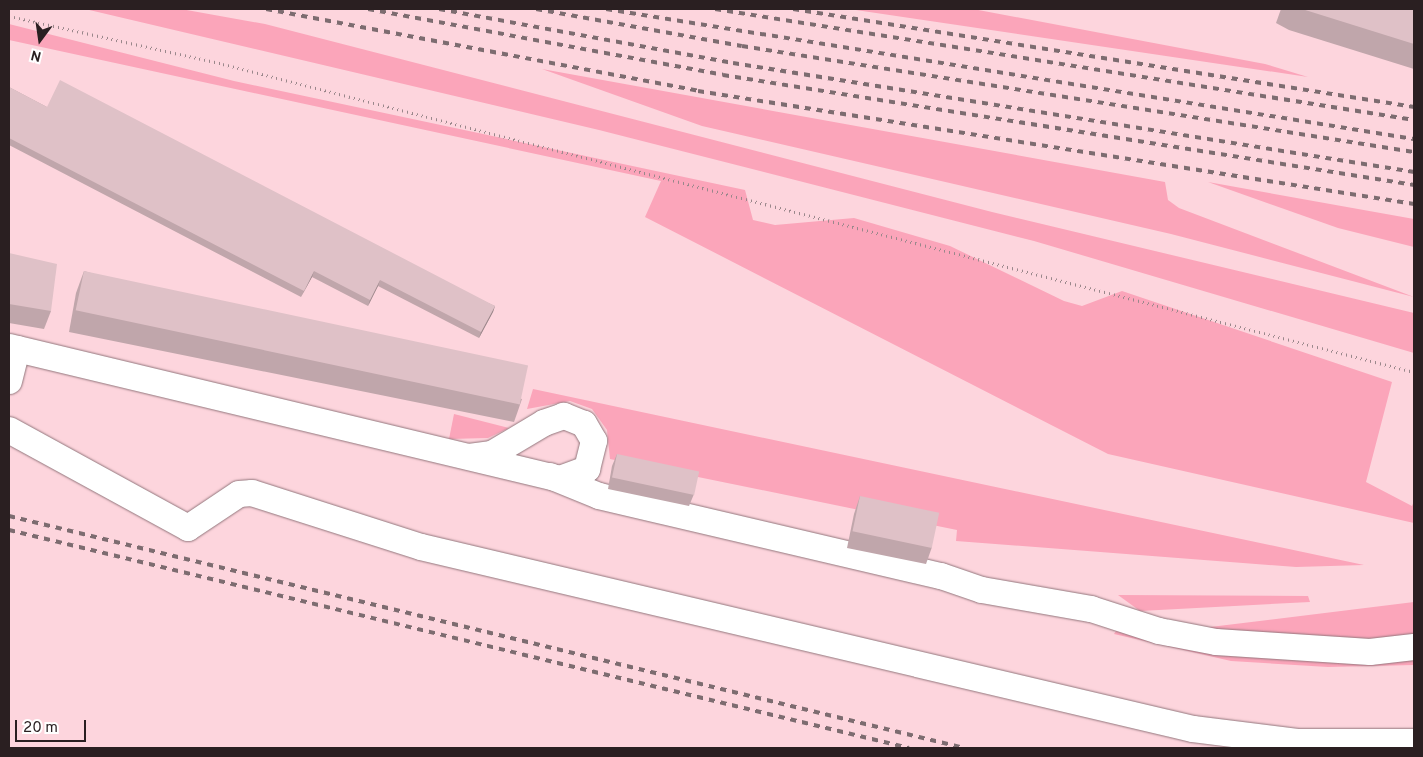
<!DOCTYPE html>
<style>
body{margin:0}
#map{position:relative;width:1423px;height:757px;overflow:hidden;background:#fce2e7;font-family:Overpass,sans-serif}
div>[style]{position:absolute}
.built>*{inset:0;background:#fdd5dd;transform-origin:0 0}
.green>*{inset:0;background:#fba5ba}
.path>*{height:3px;margin-top:-1.5px;transform-origin:0;background:repeating-linear-gradient(90deg,#9a878b 0 1px,transparent 0 5px)}
.roads{filter:drop-shadow(0 0 1px #92767c) drop-shadow(0 0 1px #92767c)}
.minor>*{height:26px;margin:-13px;padding:0 13px;transform-origin:13px;border-radius:13px;background:#fff}
.rail>*{height:4px;margin-top:-2px;transform-origin:0;background:repeating-linear-gradient(90deg,#7d6c70 0 6px,transparent 0 12px)}
.wall>*{inset:0;background:#c0a6ab}
.shaded-wall>*{inset:0;background:#9c878b}
.building>*{inset:0;background:#dfc1c7;transform-origin:0 0}
span{translate:-50% -50%;white-space:nowrap;text-align:center;line-height:1.15;-webkit-text-stroke:4px #fff;paint-order:stroke}
.frame{position:absolute;inset:0;border:10px solid #2a1f21;pointer-events:none}
.north{position:absolute;left:15px;top:15px;width:50px;height:50px;-webkit-text-stroke:4px #fff;paint-order:stroke;rotate:194deg;font-size:14px;font-weight:700;line-height:20px;text-align:center;color:#2a1f21}
.north::after{content:'';display:block;margin:auto;width:18px;height:22px;background:#2a1f21;clip-path:polygon(50% 0,100% 100%,50% 72%,0 100%)}
.scale{position:absolute;left:15px;top:720px;width:71px;height:22px;box-sizing:border-box;border:2px solid #2a1f21;border-top:0;padding-left:6px;font-size:15px;line-height:18px;white-space:nowrap;color:#2a1f21;-webkit-text-stroke:4px #fff;paint-order:stroke}
</style>
<div id="map">
<div class="built">
<div style="left:9px;top:9px;width:1405px;height:739px"></div>
</div>
<div class="green">
<div style="clip-path:polygon(85px 9px,181px 9px,265px 24px,992px 212px,1414px 313px,1414px 353px,1034px 241px,599px 130px)"></div>
<div style="clip-path:polygon(849px 9px,973px 9px,1265px 64px,1308px 77px)"></div>
<div style="clip-path:polygon(9px 24px,234px 81px,745px 190px,753px 220px,775px 225px,854px 218px,950px 246px,1064px 301px,1082px 306px,1122px 291px,1392px 382px,1366px 482px,1412px 506px,1414px 501px,1414px 523px,1108px 454px,645px 217px,661px 181px,9px 40px)"></div>
<div style="clip-path:polygon(542px 69px,1165px 182px,1168px 200px,1179px 208px,1414px 297px,1171px 234px,702px 126px)"></div>
<div style="clip-path:polygon(1208px 182px,1414px 219px,1414px 247px,1338px 228px)"></div>
<div style="clip-path:polygon(533px 389px,1364px 565px,1296px 567px,956px 541px,957px 530px,610px 459px,607px 430px,592px 409px,570px 401px,527px 409px)"></div>
<div style="clip-path:polygon(454px 414px,509px 428px,488px 438px,449px 439px)"></div>
<div style="clip-path:polygon(1118px 595px,1308px 596px,1310px 602px,1140px 611px)"></div>
<div style="clip-path:polygon(1414px 602px,1414px 638px,1370px 642px,1202px 628px)"></div>
<div style="clip-path:polygon(1118px 628px,1414px 655px,1414px 665px,1328px 667px,1231px 661px,1114px 634px)"></div>
</div>
<div class="path">
<div style="left:9px;top:16px;width:219px;rotate:12.6deg"></div>
<div style="left:223px;top:64px;width:1230px;rotate:14.5deg"></div>
</div>
<div class="roads">
<div class="minor">
<div style="left:9px;top:347px;width:567px;rotate:13.47deg"></div>
<div style="left:560px;top:479px;width:29px;rotate:-20deg"></div>
<div style="left:587px;top:469px;width:29px;rotate:-76deg"></div>
<div style="left:594px;top:441px;width:20px;rotate:-120deg"></div>
<div style="left:584px;top:424px;width:22px;rotate:-158deg"></div>
<div style="left:564px;top:416px;width:21px;rotate:161deg"></div>
<div style="left:544px;top:423px;width:61px;rotate:149.2deg"></div>
<div style="left:492px;top:454px;width:23px;rotate:173deg"></div>
<div style="left:9px;top:381px;width:33px;rotate:-76deg"></div>
<div style="left:9px;top:430px;width:204px;rotate:28.7deg"></div>
<div style="left:188px;top:528px;width:61px;rotate:-33.7deg"></div>
<div style="left:239px;top:494px;width:13px;rotate:-4deg"></div>
<div style="left:252px;top:493px;width:177px;rotate:17.7deg"></div>
<div style="left:421px;top:547px;width:793px;rotate:13.27deg"></div>
<div style="left:1193px;top:729px;width:105px;rotate:7.1deg"></div>
<div style="left:1297px;top:742px;width:117px"></div>
<div style="left:550px;top:476px;width:53px;rotate:22.2deg"></div>
<div style="left:599px;top:496px;width:351px;rotate:13.2deg"></div>
<div style="left:941px;top:576px;width:43px;rotate:18.9deg"></div>
<div style="left:982px;top:590px;width:111px;rotate:9.9deg"></div>
<div style="left:1091px;top:609px;width:71px;rotate:17.9deg"></div>
<div style="left:1159px;top:631px;width:58px;rotate:10.9deg"></div>
<div style="left:1216px;top:642px;width:154px;rotate:3.7deg"></div>
<div style="left:1370px;top:652px;width:44px;rotate:-6.5deg"></div>
</div>
</div>
<div class="rail">
<div style="left:266px;top:9px;width:440px;rotate:10.7deg"></div>
<div style="left:698px;top:91px;width:725px;rotate:8.97deg"></div>
<div style="left:368px;top:9px;width:361px;rotate:10.5deg"></div>
<div style="left:723px;top:75px;width:700px;rotate:9.04deg"></div>
<div style="left:439px;top:9px;width:299px;rotate:10.4deg"></div>
<div style="left:733px;top:63px;width:690px;rotate:9.09deg"></div>
<div style="left:536px;top:9px;width:209px;rotate:10.2deg"></div>
<div style="left:742px;top:46px;width:680px;rotate:8.96deg"></div>
<div style="left:606px;top:9px;width:818px;rotate:9.14deg"></div>
<div style="left:715px;top:9px;width:708px;rotate:9.02deg"></div>
<div style="left:793px;top:9px;width:629px;rotate:8.97deg"></div>
<div style="left:9px;top:516px;width:983px;rotate:13.65deg"></div>
<div style="left:9px;top:530px;width:926px;rotate:13.62deg"></div>
</div>
<div class="wall">
<div style="clip-path:polygon(1281px 9px,1414px 9px,1414px 69px,1289px 30px,1276px 23px)"></div>
<div style="clip-path:polygon(9px 87px,47px 107px,495px 306px,493px 312px,479px 338px,378px 286px,368px 306px,312px 277px,301px 297px,9px 145px)"></div>
<div style="clip-path:polygon(9px 253px,51px 311px,44px 329px,9px 323px)"></div>
<div style="clip-path:polygon(84px 271px,522px 399px,514px 422px,69px 332px,76px 293px)"></div>
<div style="clip-path:polygon(617px 454px,694px 494px,689px 506px,608px 489px,612px 466px)"></div>
<div style="clip-path:polygon(860px 496px,932px 547px,926px 564px,847px 548px,854px 514px)"></div>
</div>
<div class="shaded-wall">
<div style="clip-path:polygon(314px 271px,312px 277px,301px 297px)"></div>
<div style="clip-path:polygon(380px 280px,378px 286px,368px 306px,370px 300px)"></div>
<div style="clip-path:polygon(495px 306px,493px 312px,479px 338px,481px 332px)"></div>
</div>
<div class="building">
<div style="clip-path:polygon(1302px 9px,1414px 9px,1414px 44px)"></div>
<div style="clip-path:polygon(60px 80px,495px 306px,481px 332px,380px 280px,370px 300px,314px 271px,304px 291px,9px 138px,9px 87px,47px 107px)"></div>
<div style="clip-path:polygon(9px 253px,57px 264px,51px 311px,9px 304px)"></div>
<div style="left:84px;top:271px;width:454px;height:40px;rotate:12deg"></div>
<div style="left:617px;top:454px;width:84px;height:24px;rotate:12deg"></div>
<div style="left:860px;top:496px;width:81px;height:36px;rotate:12deg"></div>
</div>
<div class="frame"></div>
<div class="north">N</div>
<div class="scale">20 m</div>
</div>
